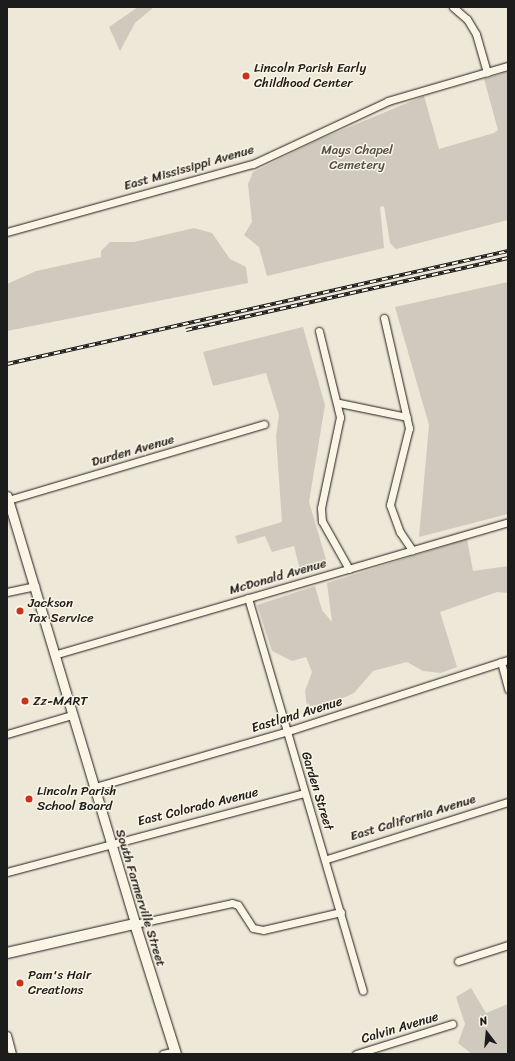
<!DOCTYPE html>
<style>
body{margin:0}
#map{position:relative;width:515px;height:1061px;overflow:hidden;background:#eee8d9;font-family:Sriracha,sans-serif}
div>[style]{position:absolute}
.green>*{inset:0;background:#cfcabd}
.roads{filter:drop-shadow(0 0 1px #1c1c1c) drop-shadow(0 0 1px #1c1c1c)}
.minor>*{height:7px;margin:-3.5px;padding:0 3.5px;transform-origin:3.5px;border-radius:3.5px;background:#fcf5e5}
.tertiary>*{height:9px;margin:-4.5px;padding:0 4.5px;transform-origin:4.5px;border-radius:4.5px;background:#fcf5e5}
.secondary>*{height:10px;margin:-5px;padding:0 5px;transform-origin:5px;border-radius:5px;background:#fcf5e5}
.rail>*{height:3.5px;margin-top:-1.75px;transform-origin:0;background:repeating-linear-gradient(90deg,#fcf5e5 0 6px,#1c1c1c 0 12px);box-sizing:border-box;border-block:1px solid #1c1c1c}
.dots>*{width:11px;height:11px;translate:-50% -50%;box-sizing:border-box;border:2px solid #fcf5e5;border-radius:50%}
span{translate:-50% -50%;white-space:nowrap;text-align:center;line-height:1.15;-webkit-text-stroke:3px #fcf5e5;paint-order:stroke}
.poi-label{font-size:13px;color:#1c1c1c}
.left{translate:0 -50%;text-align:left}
.park-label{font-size:13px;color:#52504c}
.street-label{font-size:13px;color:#1c1c1c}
.frame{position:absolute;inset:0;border:8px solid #1c1c1c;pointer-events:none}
.north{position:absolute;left:467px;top:1013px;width:40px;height:40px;-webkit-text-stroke:3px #fcf5e5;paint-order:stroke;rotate:344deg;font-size:11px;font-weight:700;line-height:16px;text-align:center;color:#1c1c1c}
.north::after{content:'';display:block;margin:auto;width:14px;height:18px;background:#1c1c1c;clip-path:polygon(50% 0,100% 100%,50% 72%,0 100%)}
</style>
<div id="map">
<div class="green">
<div style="clip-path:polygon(138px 7px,154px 7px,135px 23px,120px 51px,109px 27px)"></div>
<div style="clip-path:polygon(508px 72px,508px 220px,396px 249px,390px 243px,384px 206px,380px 207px,384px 248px,267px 276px,259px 247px,244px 235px,252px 222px,248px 184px,253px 172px,318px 140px,424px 96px,439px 149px,494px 133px,498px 130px,484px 79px)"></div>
<div style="clip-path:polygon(194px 228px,212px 233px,230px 259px,246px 267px,248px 283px,7px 331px,7px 284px,36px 271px,101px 257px,101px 251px,110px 242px,134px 242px)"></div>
<div style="clip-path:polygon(508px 282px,508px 514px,419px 537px,429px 425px,395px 307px)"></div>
<div style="clip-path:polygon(303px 327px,325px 405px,309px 502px,328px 566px,301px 574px,294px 546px,272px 552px,265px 536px,238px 544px,235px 536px,282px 522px,276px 436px,279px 415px,266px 373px,213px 386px,203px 352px)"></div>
<div style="clip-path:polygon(467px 539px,473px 571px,508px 566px,508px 593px,497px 592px,440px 612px,457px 667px,441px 673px,423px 671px,407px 662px,373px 671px,354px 693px,328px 705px,307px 706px,305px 691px,312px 672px,306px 657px,292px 661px,272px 651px,257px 605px,315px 586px,322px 610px,332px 622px,327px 583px)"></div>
<div style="clip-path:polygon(471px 988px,486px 1013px,508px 1004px,508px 1054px,472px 1054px,458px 1043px,465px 1024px,456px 997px)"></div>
</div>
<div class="roads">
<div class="minor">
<div style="left:453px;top:7px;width:18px;rotate:41deg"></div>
<div style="left:467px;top:19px;width:17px;rotate:59deg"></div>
<div style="left:476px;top:34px;width:40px;rotate:74deg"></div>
<div style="left:7px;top:232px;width:255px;rotate:-15.5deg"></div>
<div style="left:253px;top:164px;width:149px;rotate:-25deg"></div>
<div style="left:388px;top:101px;width:125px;rotate:-16.3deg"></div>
<div style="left:384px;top:318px;width:113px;rotate:77.2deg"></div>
<div style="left:409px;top:428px;width:79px;rotate:103.9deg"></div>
<div style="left:390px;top:505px;width:29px;rotate:70deg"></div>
<div style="left:400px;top:532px;width:22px;rotate:56deg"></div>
<div style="left:319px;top:331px;width:89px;rotate:76.3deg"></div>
<div style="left:340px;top:417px;width:93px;rotate:101.8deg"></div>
<div style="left:321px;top:508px;width:13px;rotate:86deg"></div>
<div style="left:322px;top:521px;width:55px;rotate:60.6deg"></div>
<div style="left:339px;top:403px;width:69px;rotate:11.6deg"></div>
<div style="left:8px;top:500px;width:267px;rotate:-16.5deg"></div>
<div style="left:7px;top:592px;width:29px;rotate:-12deg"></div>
<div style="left:248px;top:598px;width:409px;rotate:73.7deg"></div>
<div style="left:54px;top:655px;width:473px;rotate:-16.3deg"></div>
<div style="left:501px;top:662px;width:28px;rotate:75deg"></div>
<div style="left:7px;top:734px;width:68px;rotate:-16.3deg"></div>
<div style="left:92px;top:788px;width:204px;rotate:-16.2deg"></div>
<div style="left:288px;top:731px;width:231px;rotate:-17.9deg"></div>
<div style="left:327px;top:859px;width:190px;rotate:-17.5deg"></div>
<div style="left:7px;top:872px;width:306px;rotate:-14.9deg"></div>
<div style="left:135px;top:924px;width:99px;rotate:-12.2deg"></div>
<div style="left:232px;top:903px;width:6px;rotate:18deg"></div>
<div style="left:238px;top:905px;width:27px;rotate:57deg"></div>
<div style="left:253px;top:928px;width:10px;rotate:11deg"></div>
<div style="left:263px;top:930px;width:80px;rotate:-13deg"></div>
<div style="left:458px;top:961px;width:52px;rotate:-17.7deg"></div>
<div style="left:7px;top:1035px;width:20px;rotate:75deg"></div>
<div style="left:163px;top:1054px;width:12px;rotate:-14deg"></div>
<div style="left:356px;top:1054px;width:101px;rotate:-17.4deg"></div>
</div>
<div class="tertiary">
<div style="left:7px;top:496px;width:447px;rotate:73.3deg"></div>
</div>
<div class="secondary">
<div style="left:7px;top:953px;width:131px;rotate:-12.8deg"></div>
<div style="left:135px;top:924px;width:136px;rotate:72.5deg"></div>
</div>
</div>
<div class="rail">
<div style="left:186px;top:330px;width:330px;rotate:-12.6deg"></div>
<div style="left:7px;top:364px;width:514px;rotate:-12.71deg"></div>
</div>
<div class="dots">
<div style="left:246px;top:76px;background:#c8321e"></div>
<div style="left:20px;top:611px;background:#c8321e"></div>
<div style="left:25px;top:701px;background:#c8321e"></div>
<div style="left:29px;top:799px;background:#c8321e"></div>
<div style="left:20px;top:983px;background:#c8321e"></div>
</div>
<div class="poi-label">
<span class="left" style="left:254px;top:76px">Lincoln Parish Early<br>Childhood Center</span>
<span class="left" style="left:28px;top:611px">Jackson<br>Tax Service</span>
<span class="left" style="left:33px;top:701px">Zz-MART</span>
<span class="left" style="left:37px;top:799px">Lincoln Parish<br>School Board</span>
<span class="left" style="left:28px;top:983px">Pam's Hair<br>Creations</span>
</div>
<div class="park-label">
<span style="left:357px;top:158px">Mays Chapel<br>Cemetery</span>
</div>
<div class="street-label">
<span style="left:189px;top:168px;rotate:-16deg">East Mississippi Avenue</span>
<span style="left:133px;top:451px;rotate:-16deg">Durden Avenue</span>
<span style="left:278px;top:577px;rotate:-16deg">McDonald Avenue</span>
<span style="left:297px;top:715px;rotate:-17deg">Eastland Avenue</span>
<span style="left:317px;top:791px;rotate:73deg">Garden Street</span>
<span style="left:198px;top:807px;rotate:-14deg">East Colorado Avenue</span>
<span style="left:413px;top:818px;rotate:-17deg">East California Avenue</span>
<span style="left:140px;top:898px;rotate:73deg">South Farmerville Street</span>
<span style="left:400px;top:1028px;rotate:-17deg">Calvin Avenue</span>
</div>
<div class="frame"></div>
<div class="north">N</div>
</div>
